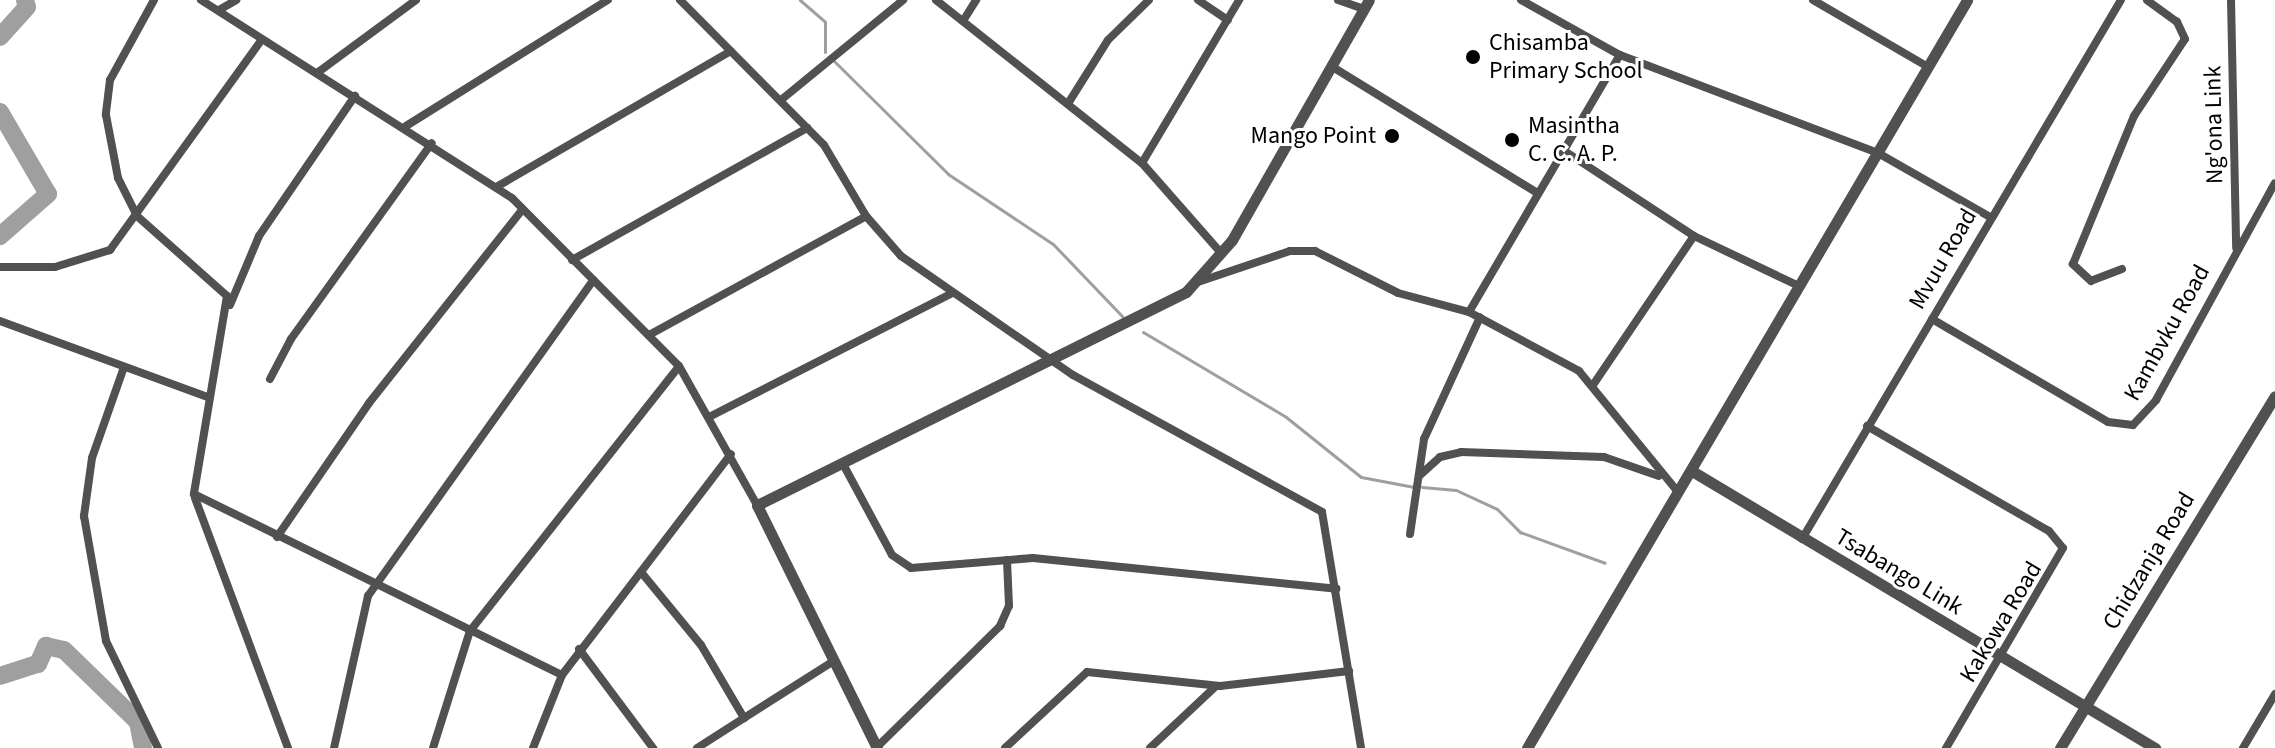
<!DOCTYPE html>
<html>
<head>
<meta charset="utf-8">
<style>
  body { margin:0 }
  #map { position:relative; width:2275px; height:748px; overflow:hidden; background:#fff; font-family:"Source Sans 3",sans-serif }
  div>[style] { position:absolute }
  [style*='--x'] { left:calc(var(--x)*1px); top:calc(var(--y)*1px); width:calc(var(--w)*1px); rotate:calc(var(--a)*1deg) }
  .stream>* { height:3px; margin:-1.5px; padding:0 1.5px; transform-origin:1.5px; border-radius:1.5px; background:#9f9f9f }
  .river>* { height:18px; margin:-9px; padding:0 9px; transform-origin:9px; border-radius:9px; background:#9f9f9f }
  .minor>* { height:8px; margin:-4px; padding:0 4px; transform-origin:4px; border-radius:4px; background:#515151 }
  .tertiary>* { height:11px; margin:-5.5px; padding:0 5.5px; transform-origin:5.5px; border-radius:5.5px; background:#515151 }
  .dots>* { width:22px; height:22px; translate:-50% -50%; box-sizing:border-box; border:4px solid #fff; border-radius:50% }
  span { translate:-50% -50%; white-space:nowrap; text-align:center; line-height:1.15; -webkit-text-stroke:6px #fff; paint-order:stroke }
  .poi-label { font-size:24px; color:#000 }
  .left { translate:0 -50%; text-align:left }
  .right { translate:-100% -50%; text-align:right }
  .street-label { font-size:24px; color:#000 }
</style>
</head>
<body>
<div id="map">
  <div class="stream">
    <i style="--x:800;--y:0;--w:33;--a:41"></i>
    <i style="--x:825;--y:22;--w:30;--a:90"></i>
    <i style="--x:834;--y:61;--w:161;--a:44.7"></i>
    <i style="--x:948;--y:174;--w:126;--a:33.7"></i>
    <i style="--x:1053;--y:244;--w:100;--a:46.2"></i>
    <i style="--x:1143;--y:332;--w:166;--a:30.7"></i>
    <i style="--x:1286;--y:417;--w:96;--a:38.7"></i>
    <i style="--x:1361;--y:477;--w:54;--a:10.7"></i>
    <i style="--x:1422;--y:487;--w:34;--a:5"></i>
    <i style="--x:1456;--y:490;--w:45;--a:24.9"></i>
    <i style="--x:1497;--y:509;--w:33;--a:45"></i>
    <i style="--x:1520;--y:532;--w:90;--a:20"></i>
  </div>
  <div class="river">
    <i style="--x:0;--y:37;--w:40;--a:-48"></i>
    <i style="--x:27;--y:7;--w:7;--a:-106"></i>
    <i style="--x:0;--y:112;--w:95;--a:59.7"></i>
    <i style="--x:48;--y:194;--w:64;--a:138.8"></i>
    <i style="--x:0;--y:676;--w:40;--a:-18"></i>
    <i style="--x:38;--y:664;--w:20;--a:-66"></i>
    <i style="--x:46;--y:646;--w:18;--a:13"></i>
    <i style="--x:64;--y:650;--w:103;--a:44.2"></i>
    <i style="--x:138;--y:722;--w:26;--a:79"></i>
  </div>
  <div class="minor">
    <i style="--x:154;--y:0;--w:91;--a:118.8"></i>
    <i style="--x:110;--y:80;--w:35;--a:97"></i>
    <i style="--x:106;--y:115;--w:64;--a:79.2"></i>
    <i style="--x:118;--y:178;--w:42;--a:63.4"></i>
    <i style="--x:137;--y:216;--w:120;--a:41.6"></i>
    <i style="--x:227;--y:296;--w:201;--a:99.5"></i>
    <i style="--x:194;--y:494;--w:410;--a:26.2"></i>
    <i style="--x:201;--y:0;--w:369;--a:32.5"></i>
    <i style="--x:512;--y:198;--w:237;--a:45.2"></i>
    <i style="--x:679;--y:366;--w:159;--a:60.7"></i>
    <i style="--x:680;--y:0;--w:204;--a:45.2"></i>
    <i style="--x:824;--y:145;--w:82;--a:59.4"></i>
    <i style="--x:866;--y:216;--w:53;--a:48.8"></i>
    <i style="--x:901;--y:256;--w:209;--a:34.7"></i>
    <i style="--x:1073;--y:375;--w:284;--a:28.8"></i>
    <i style="--x:1322;--y:512;--w:239;--a:80.6"></i>
    <i style="--x:936;--y:0;--w:263;--a:38.4"></i>
    <i style="--x:1142;--y:163;--w:121;--a:48.7"></i>
    <i style="--x:1198;--y:0;--w:36;--a:34"></i>
    <i style="--x:1338;--y:0;--w:28;--a:19"></i>
    <i style="--x:1521;--y:0;--w:113;--a:29.1"></i>
    <i style="--x:1620;--y:55;--w:276;--a:20.8"></i>
    <i style="--x:1878;--y:153;--w:129;--a:29.7"></i>
    <i style="--x:1813;--y:0;--w:133;--a:30.2"></i>
    <i style="--x:2231;--y:0;--w:248;--a:88.8"></i>
    <i style="--x:219;--y:10;--w:20;--a:-30"></i>
    <i style="--x:963;--y:21;--w:25;--a:-58"></i>
    <i style="--x:1331;--y:66;--w:241;--a:31.6"></i>
    <i style="--x:317;--y:73;--w:123;--a:-36.4"></i>
    <i style="--x:781;--y:100;--w:158;--a:-39.3"></i>
    <i style="--x:1069;--y:102;--w:73;--a:-57.8"></i>
    <i style="--x:1108;--y:40;--w:57;--a:-44.3"></i>
    <i style="--x:406;--y:126;--w:238;--a:-32"></i>
    <i style="--x:1563;--y:150;--w:157;--a:33.3"></i>
    <i style="--x:1694;--y:236;--w:116;--a:25.5"></i>
    <i style="--x:1142;--y:163;--w:190;--a:-59.2"></i>
    <i style="--x:498;--y:186;--w:269;--a:-30.1"></i>
    <i style="--x:572;--y:260;--w:270;--a:-29.3"></i>
    <i style="--x:0;--y:267;--w:55;--a:0"></i>
    <i style="--x:55;--y:267;--w:58;--a:-17.2"></i>
    <i style="--x:110;--y:250;--w:258;--a:-54.2"></i>
    <i style="--x:2122;--y:269;--w:33;--a:159"></i>
    <i style="--x:2091;--y:281;--w:25;--a:-137"></i>
    <i style="--x:2073;--y:264;--w:160;--a:-67.6"></i>
    <i style="--x:2134;--y:116;--w:92;--a:-56.5"></i>
    <i style="--x:2185;--y:39;--w:19;--a:-115"></i>
    <i style="--x:2177;--y:22;--w:37;--a:-144"></i>
    <i style="--x:1198;--y:282;--w:97;--a:-18.6"></i>
    <i style="--x:1290;--y:251;--w:25;--a:0"></i>
    <i style="--x:1315;--y:251;--w:93;--a:26.8"></i>
    <i style="--x:1398;--y:293;--w:73;--a:15"></i>
    <i style="--x:1469;--y:312;--w:125;--a:28.2"></i>
    <i style="--x:1579;--y:371;--w:156;--a:50.7"></i>
    <i style="--x:230;--y:305;--w:75;--a:-67.2"></i>
    <i style="--x:259;--y:236;--w:170;--a:-55.6"></i>
    <i style="--x:1469;--y:312;--w:298;--a:-59.6"></i>
    <i style="--x:1932;--y:319;--w:204;--a:30.3"></i>
    <i style="--x:2108;--y:422;--w:25;--a:7"></i>
    <i style="--x:2133;--y:425;--w:34;--a:-47"></i>
    <i style="--x:2156;--y:400;--w:247;--a:-61.3"></i>
    <i style="--x:0;--y:321;--w:221;--a:20.1"></i>
    <i style="--x:649;--y:335;--w:247;--a:-28.7"></i>
    <i style="--x:124;--y:367;--w:96;--a:109.4"></i>
    <i style="--x:92;--y:458;--w:59;--a:97.9"></i>
    <i style="--x:84;--y:516;--w:127;--a:80"></i>
    <i style="--x:106;--y:641;--w:119;--a:64.1"></i>
    <i style="--x:270;--y:379;--w:45;--a:-62.3"></i>
    <i style="--x:291;--y:339;--w:241;--a:-54.3"></i>
    <i style="--x:1593;--y:385;--w:180;--a:-55.9"></i>
    <i style="--x:711;--y:416;--w:271;--a:-27"></i>
    <i style="--x:1867;--y:426;--w:210;--a:30"></i>
    <i style="--x:2049;--y:531;--w:22;--a:51"></i>
    <i style="--x:2063;--y:548;--w:232;--a:120.3"></i>
    <i style="--x:843;--y:464;--w:103;--a:61.7"></i>
    <i style="--x:892;--y:555;--w:23;--a:34"></i>
    <i style="--x:911;--y:568;--w:122;--a:-4.7"></i>
    <i style="--x:1033;--y:558;--w:305;--a:5.8"></i>
    <i style="--x:1419;--y:476;--w:28;--a:-42"></i>
    <i style="--x:1440;--y:457;--w:22;--a:-13"></i>
    <i style="--x:1461;--y:452;--w:143;--a:2"></i>
    <i style="--x:1604;--y:457;--w:58;--a:19.1"></i>
    <i style="--x:195;--y:498;--w:267;--a:69.6"></i>
    <i style="--x:1410;--y:534;--w:96;--a:-81.6"></i>
    <i style="--x:1424;--y:439;--w:134;--a:-65.3"></i>
    <i style="--x:277;--y:537;--w:163;--a:-55.5"></i>
    <i style="--x:369;--y:403;--w:246;--a:-51.6"></i>
    <i style="--x:1802;--y:539;--w:626;--a:-59.38"></i>
    <i style="--x:641;--y:572;--w:94;--a:50.6"></i>
    <i style="--x:701;--y:645;--w:85;--a:59.5"></i>
    <i style="--x:579;--y:649;--w:124;--a:53.2"></i>
    <i style="--x:877;--y:747;--w:173;--a:-44.5"></i>
    <i style="--x:1000;--y:626;--w:22;--a:-66"></i>
    <i style="--x:1009;--y:606;--w:46;--a:-92.5"></i>
    <i style="--x:334;--y:748;--w:156;--a:-77.4"></i>
    <i style="--x:368;--y:596;--w:388;--a:-54.5"></i>
    <i style="--x:433;--y:748;--w:123;--a:-72.5"></i>
    <i style="--x:470;--y:631;--w:337;--a:-51.7"></i>
    <i style="--x:533;--y:748;--w:79;--a:-68.3"></i>
    <i style="--x:562;--y:675;--w:278;--a:-52.6"></i>
    <i style="--x:697;--y:748;--w:160;--a:-32.5"></i>
    <i style="--x:1005;--y:748;--w:112;--a:-42.8"></i>
    <i style="--x:1087;--y:672;--w:134;--a:6"></i>
    <i style="--x:1220;--y:686;--w:130;--a:-6.6"></i>
    <i style="--x:1150;--y:748;--w:89;--a:-43.2"></i>
    <i style="--x:2243;--y:748;--w:63;--a:-59.3"></i>
  </div>
  <div class="tertiary">
    <i style="--x:1692;--y:471;--w:540;--a:30.89"></i>
    <i style="--x:877;--y:748;--w:271;--a:-116.3"></i>
    <i style="--x:757;--y:505;--w:479;--a:-26.4"></i>
    <i style="--x:1186;--y:292;--w:69;--a:-48.5"></i>
    <i style="--x:1232;--y:240;--w:276;--a:-60.3"></i>
    <i style="--x:1527;--y:748;--w:868;--a:-59.53"></i>
    <i style="--x:2060;--y:748;--w:412;--a:-58.6"></i>
  </div>
  <div class="dots">
    <i style="left:1473px;top:57px;background:#000"></i>
    <i style="left:1392px;top:136px;background:#000"></i>
    <i style="left:1512px;top:140px;background:#000"></i>
  </div>
  <div class="poi-label">
    <span class="left" style="left:1489px;top:57px">Chisamba<br>Primary School</span>
    <span class="left" style="left:1528px;top:140px">Masintha<br>C. C. A. P.</span>
    <span class="right" style="left:1376px;top:136px">Mango Point</span>
  </div>
  <div class="street-label">
    <span style="left:2214px;top:125px;rotate:-91deg">Ng'ona Link</span>
    <span style="left:1943px;top:259px;rotate:-60deg">Mvuu Road</span>
    <span style="left:2167px;top:333px;rotate:-61deg">Kambvku Road</span>
    <span style="left:2149px;top:561px;rotate:-59deg">Chidzanja Road</span>
    <span style="left:1899px;top:572px;rotate:31deg">Tsabango Link</span>
    <span style="left:2001px;top:622px;rotate:-59deg">Kakowa Road</span>
  </div>
</div>
</body>
</html>
